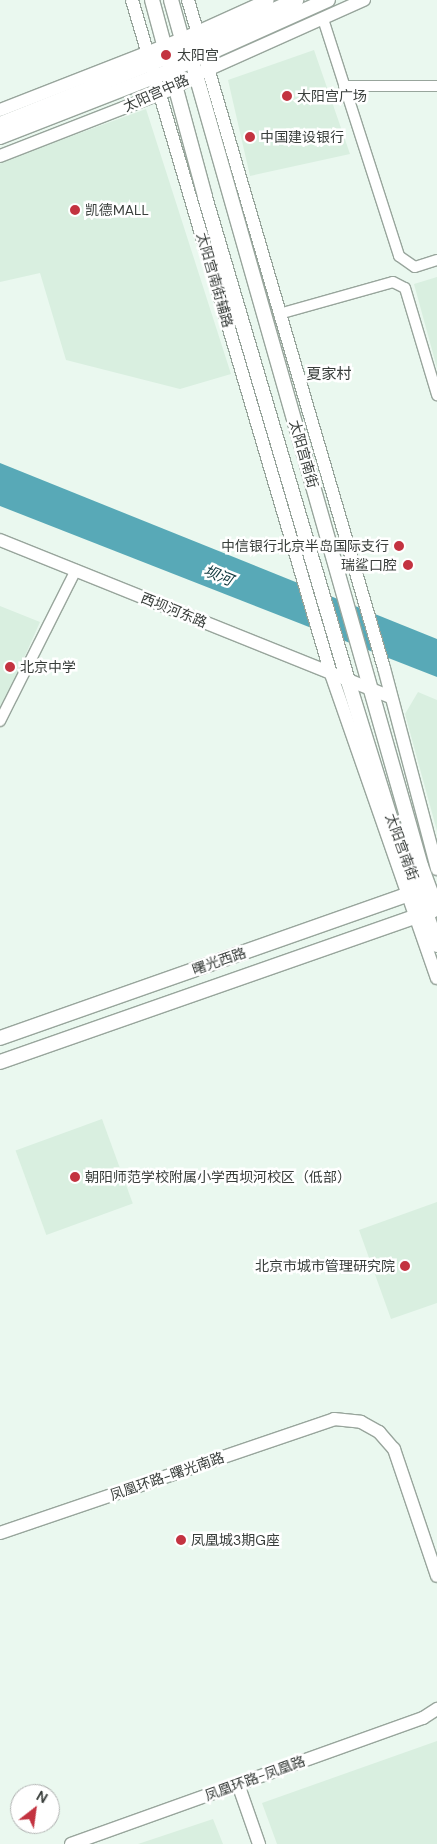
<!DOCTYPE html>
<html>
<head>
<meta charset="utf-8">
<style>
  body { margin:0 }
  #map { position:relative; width:437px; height:1844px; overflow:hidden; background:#eaf8ef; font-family:"DM Sans","Noto Sans SC",sans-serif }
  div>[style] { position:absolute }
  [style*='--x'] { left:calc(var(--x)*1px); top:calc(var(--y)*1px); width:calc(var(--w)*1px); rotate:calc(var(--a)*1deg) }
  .built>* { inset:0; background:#d9efe0; transform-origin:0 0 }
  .water>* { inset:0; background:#58a9b7 }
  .roads { filter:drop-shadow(1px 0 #98a59c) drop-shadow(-1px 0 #98a59c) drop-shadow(0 1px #98a59c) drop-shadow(0 -1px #98a59c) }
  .minor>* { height:10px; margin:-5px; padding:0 5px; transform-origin:5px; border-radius:5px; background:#fff }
  .tertiary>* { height:12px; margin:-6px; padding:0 6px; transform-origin:6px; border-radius:6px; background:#fff }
  .secondary>* { height:14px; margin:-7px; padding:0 7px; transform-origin:7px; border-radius:7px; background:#fff }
  .dots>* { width:14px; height:14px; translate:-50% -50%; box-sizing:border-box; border:2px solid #fff; border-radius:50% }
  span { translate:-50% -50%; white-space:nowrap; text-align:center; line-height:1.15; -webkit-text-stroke:5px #fff; paint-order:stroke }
  .poi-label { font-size:14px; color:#393e3b }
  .left { translate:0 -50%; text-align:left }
  .right { translate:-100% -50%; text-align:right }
  .street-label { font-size:14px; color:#393e3b }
  .neighbourhood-label { font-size:15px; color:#393e3b }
  .water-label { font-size:15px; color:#0a3339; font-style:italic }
  .north { position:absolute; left:10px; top:1784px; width:50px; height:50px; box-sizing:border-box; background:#fff; border:1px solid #b0b2b1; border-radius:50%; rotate:30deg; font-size:14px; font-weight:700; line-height:20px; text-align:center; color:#393e3b }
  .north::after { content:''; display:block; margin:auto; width:18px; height:22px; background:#c33340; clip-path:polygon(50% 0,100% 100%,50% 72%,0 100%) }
</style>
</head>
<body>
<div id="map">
  <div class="built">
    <i style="clip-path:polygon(314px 50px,350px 154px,250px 176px,228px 80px)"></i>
    <i style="clip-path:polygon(146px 109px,231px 374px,180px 389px,66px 360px,40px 273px,0 282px,0 162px)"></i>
    <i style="clip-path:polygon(437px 277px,437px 368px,414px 284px)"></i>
    <i style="clip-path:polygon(0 606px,40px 622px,0 712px)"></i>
    <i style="clip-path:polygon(418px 692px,437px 700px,437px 831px,405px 714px)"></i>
    <i style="left:102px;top:1119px;width:90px;height:92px;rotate:70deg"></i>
    <i style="clip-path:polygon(437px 1202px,437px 1303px,391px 1319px,359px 1230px)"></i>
    <i style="clip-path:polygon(437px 1741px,437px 1844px,277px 1844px,262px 1803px)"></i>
    <i style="clip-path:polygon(213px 1819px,223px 1844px,138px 1844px)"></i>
  </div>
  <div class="water">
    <i style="clip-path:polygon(0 463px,437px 639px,437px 677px,0 506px)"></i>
  </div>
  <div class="roads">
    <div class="minor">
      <i style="--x:323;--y:19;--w:249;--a:72.2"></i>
      <i style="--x:399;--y:256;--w:19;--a:35"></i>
      <i style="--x:415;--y:267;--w:23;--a:-18"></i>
      <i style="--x:344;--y:86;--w:93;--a:0"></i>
      <i style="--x:279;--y:314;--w:118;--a:-15.7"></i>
      <i style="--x:393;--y:282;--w:13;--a:27"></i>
      <i style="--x:405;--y:288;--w:112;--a:73.3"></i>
      <i style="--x:0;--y:721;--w:169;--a:-63.3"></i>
    </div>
    <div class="tertiary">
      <i style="--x:132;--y:0;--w:703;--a:73.55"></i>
      <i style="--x:331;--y:674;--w:322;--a:70.8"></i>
      <i style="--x:188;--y:0;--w:696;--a:73.65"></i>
      <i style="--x:384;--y:668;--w:208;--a:75.2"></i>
      <i style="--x:0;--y:110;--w:195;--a:-21.3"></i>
      <i style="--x:182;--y:39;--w:94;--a:-24.4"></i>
      <i style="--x:0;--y:156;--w:187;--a:-21.3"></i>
      <i style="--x:174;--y:88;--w:26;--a:-31"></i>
      <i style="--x:196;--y:75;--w:184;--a:-24.1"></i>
      <i style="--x:0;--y:540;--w:420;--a:21.9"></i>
      <i style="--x:0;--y:1533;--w:353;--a:-18.8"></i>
      <i style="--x:334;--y:1419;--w:27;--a:6"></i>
      <i style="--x:361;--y:1422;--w:21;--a:29"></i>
      <i style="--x:379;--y:1432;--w:23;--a:49"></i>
      <i style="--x:394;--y:1449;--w:134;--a:71.3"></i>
      <i style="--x:238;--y:1784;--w:64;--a:70.7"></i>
      <i style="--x:71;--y:1844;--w:374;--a:-19.7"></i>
      <i style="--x:423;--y:1718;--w:17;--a:-33"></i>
    </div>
    <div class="secondary">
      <i style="--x:152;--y:0;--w:204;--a:74.9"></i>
      <i style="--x:205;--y:197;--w:505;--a:73.54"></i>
      <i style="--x:348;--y:681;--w:193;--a:72.8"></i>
      <i style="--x:405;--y:865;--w:30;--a:63"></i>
      <i style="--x:419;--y:892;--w:56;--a:71.2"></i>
      <i style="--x:171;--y:0;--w:52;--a:74.4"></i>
      <i style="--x:185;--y:50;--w:13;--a:58"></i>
      <i style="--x:192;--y:61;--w:837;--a:74.12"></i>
      <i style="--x:421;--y:866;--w:46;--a:69.6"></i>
      <i style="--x:0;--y:124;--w:199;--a:-21.8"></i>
      <i style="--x:185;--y:50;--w:122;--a:-24.2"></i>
      <i style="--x:0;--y:137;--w:181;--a:-21.3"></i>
      <i style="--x:169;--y:71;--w:174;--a:-24.1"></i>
      <i style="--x:0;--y:1038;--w:453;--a:-19.4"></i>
      <i style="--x:0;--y:1062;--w:459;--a:-19.3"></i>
    </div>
  </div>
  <div class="dots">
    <i style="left:166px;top:55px;background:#c33340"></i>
    <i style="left:287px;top:96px;background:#c33340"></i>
    <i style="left:250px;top:137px;background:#c33340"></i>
    <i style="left:75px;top:210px;background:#c33340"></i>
    <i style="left:399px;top:546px;background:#c33340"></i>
    <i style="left:408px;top:565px;background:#c33340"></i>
    <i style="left:10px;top:667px;background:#c33340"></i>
    <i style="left:75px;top:1177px;background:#c33340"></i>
    <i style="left:405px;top:1266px;background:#c33340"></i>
    <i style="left:181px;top:1540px;background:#c33340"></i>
  </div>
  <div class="poi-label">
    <span class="left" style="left:177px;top:55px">太阳宫</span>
    <span class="left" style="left:297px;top:96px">太阳宫广场</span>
    <span class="left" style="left:260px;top:137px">中国建设银行</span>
    <span class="left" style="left:85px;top:210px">凯德MALL</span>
    <span class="right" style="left:389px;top:546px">中信银行北京半岛国际支行</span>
    <span class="right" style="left:397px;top:565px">瑞鲨口腔</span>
    <span class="left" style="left:20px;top:667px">北京中学</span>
    <span class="left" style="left:85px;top:1177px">朝阳师范学校附属小学西坝河校区（低部）</span>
    <span class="right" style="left:395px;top:1266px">北京市城市管理研究院</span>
    <span class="left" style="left:191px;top:1540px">凤凰城3期G座</span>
  </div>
  <div class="street-label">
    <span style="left:156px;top:93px;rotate:-24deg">太阳宫中路</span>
    <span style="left:215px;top:280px;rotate:74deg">太阳宫南街辅路</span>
    <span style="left:304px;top:454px;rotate:74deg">太阳宫南街</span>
    <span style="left:174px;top:610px;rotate:22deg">西坝河东路</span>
    <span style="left:402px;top:847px;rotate:70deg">太阳宫南街</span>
    <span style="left:219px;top:961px;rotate:-19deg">曙光西路</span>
    <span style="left:167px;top:1476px;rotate:-19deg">凤凰环路-曙光南路</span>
    <span style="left:255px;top:1778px;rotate:-20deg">凤凰环路-凤凰路</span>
  </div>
  <div class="neighbourhood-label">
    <span style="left:329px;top:375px">夏家村</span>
  </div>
  <div class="water-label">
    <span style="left:218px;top:576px;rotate:22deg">坝河</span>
  </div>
  <div class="north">N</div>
</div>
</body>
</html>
